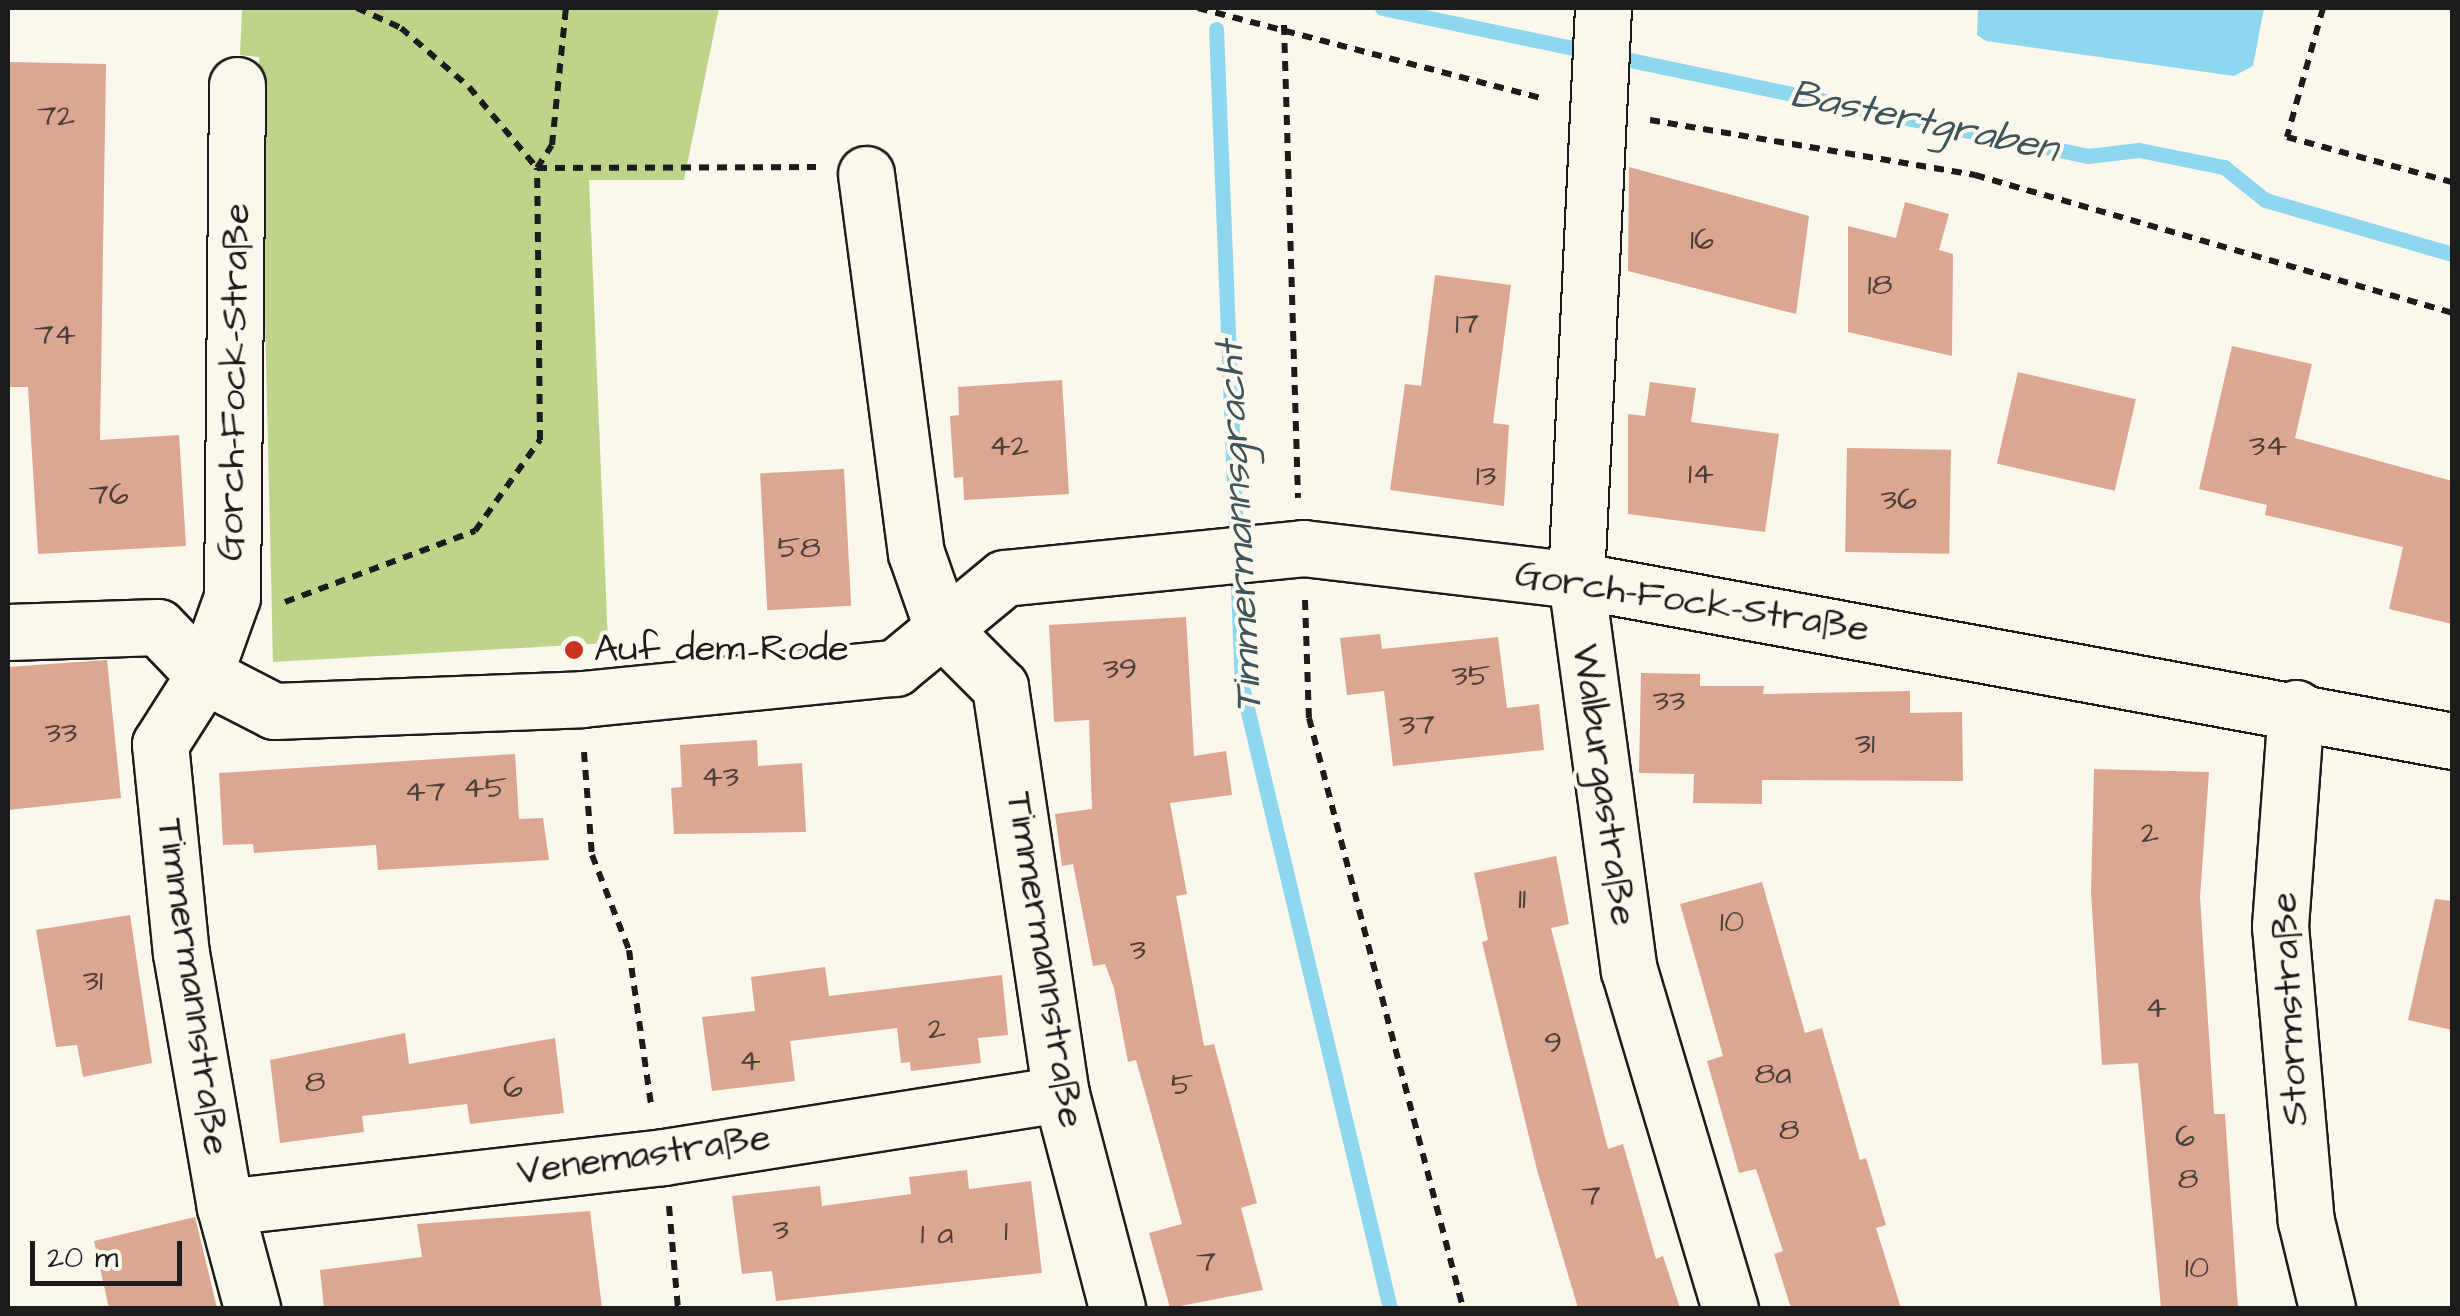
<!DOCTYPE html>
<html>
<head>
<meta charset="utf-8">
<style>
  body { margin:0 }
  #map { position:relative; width:2460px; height:1316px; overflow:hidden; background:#fbf7ec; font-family:"Architects Daughter",sans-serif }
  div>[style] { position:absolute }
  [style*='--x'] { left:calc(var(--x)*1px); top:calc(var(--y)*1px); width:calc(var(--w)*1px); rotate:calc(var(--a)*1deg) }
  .green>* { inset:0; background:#bed48a }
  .water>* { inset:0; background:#8ed8ef }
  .stream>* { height:15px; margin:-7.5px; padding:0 7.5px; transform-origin:7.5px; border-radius:7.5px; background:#8ed8ef }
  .building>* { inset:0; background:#dca791; transform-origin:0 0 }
  .path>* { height:6px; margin-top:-3px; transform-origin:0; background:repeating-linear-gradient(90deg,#1c1c1c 0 10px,transparent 0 18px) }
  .roads { filter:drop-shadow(2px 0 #1c1c1c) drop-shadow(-2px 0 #1c1c1c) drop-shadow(0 2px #1c1c1c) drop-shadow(0 -2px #1c1c1c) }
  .minor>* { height:55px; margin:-27.5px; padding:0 27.5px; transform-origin:27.5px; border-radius:27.5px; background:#fbf7ec }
  .dots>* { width:28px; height:28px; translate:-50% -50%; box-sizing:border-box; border:5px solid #fbf7ec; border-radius:50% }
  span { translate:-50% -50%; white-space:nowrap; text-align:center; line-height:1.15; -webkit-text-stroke:8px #fbf7ec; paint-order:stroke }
  .number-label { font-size:32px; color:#4c3f39 }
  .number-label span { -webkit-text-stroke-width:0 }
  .street-label { font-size:38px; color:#1c1c1c }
  .poi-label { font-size:38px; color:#1c1c1c }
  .left { translate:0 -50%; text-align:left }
  .water-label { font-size:40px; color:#3e545b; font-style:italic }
  .frame { position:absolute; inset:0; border:10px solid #1c1c1c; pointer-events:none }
  .scale { position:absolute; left:30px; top:1241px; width:152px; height:45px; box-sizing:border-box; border:5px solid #1c1c1c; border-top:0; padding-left:12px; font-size:30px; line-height:35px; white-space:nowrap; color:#1c1c1c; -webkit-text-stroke:8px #fbf7ec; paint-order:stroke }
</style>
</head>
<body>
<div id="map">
  <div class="green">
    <i style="clip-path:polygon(242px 8px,719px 8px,684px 180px,589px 180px,608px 643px,273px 662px,259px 57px,240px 55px)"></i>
  </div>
  <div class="water">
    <i style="clip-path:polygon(1978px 8px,2264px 8px,2253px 66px,2234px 76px,1986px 41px,1977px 35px)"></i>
  </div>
  <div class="stream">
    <i style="--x:1382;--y:8;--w:721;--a:11.84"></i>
    <i style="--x:2088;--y:156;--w:51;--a:-6.7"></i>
    <i style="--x:2139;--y:150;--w:87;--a:11.3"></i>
    <i style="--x:2224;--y:167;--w:53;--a:38.8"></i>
    <i style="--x:2265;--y:200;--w:195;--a:16.1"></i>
    <i style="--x:1216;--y:29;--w:659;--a:87.74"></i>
    <i style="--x:1242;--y:687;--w:638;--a:76.6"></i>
  </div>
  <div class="building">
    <i style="clip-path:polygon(8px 62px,106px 64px,100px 440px,179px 435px,186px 546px,38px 554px,28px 387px,8px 387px)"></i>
    <i style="clip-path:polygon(1629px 167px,1809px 216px,1796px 314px,1628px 271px)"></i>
    <i style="clip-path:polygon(1905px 202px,1949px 214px,1939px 250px,1953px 254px,1952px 356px,1848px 332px,1848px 226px,1896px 238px)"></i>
    <i style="clip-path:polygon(1435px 275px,1511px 285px,1493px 423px,1509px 425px,1504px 506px,1390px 490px,1405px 384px,1421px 386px)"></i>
    <i style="clip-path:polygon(2232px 346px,2312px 364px,2295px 438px,2452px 481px,2452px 624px,2389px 609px,2403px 547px,2265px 515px,2267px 505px,2199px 489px)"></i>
    <i style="left:2018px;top:372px;width:121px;height:94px;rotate:13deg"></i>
    <i style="clip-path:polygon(1062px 380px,1069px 494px,964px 500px,963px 477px,954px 478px,950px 416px,959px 415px,958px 387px)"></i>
    <i style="clip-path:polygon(1650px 382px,1696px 388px,1691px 422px,1779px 434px,1765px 532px,1628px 514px,1628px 414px,1645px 416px)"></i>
    <i style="left:1847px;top:448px;width:104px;height:104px;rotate:1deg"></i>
    <i style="left:844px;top:469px;width:137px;height:84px;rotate:87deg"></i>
    <i style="clip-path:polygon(1186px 617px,1194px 756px,1226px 751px,1232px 795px,1170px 803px,1187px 894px,1176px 896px,1204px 1046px,1214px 1044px,1257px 1203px,1241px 1208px,1263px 1290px,1170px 1308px,1149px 1233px,1182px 1224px,1136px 1060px,1128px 1062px,1114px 988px,1105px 964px,1093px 966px,1073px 864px,1062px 866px,1055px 814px,1092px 809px,1089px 720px,1054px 722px,1049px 625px)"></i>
    <i style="clip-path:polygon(1380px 634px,1382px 649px,1498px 637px,1507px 708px,1539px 704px,1544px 750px,1393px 766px,1384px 691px,1347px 695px,1340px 638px)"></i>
    <i style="clip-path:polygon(107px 660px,121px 798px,8px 810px,8px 667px)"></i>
    <i style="clip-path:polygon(1641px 673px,1700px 674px,1700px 686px,1764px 686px,1763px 694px,1910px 691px,1910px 713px,1962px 712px,1963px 781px,1762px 780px,1762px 804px,1693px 803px,1694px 774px,1639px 773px)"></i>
    <i style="clip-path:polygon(757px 740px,758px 766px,802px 763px,806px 832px,674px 834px,671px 788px,682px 787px,680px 745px)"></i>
    <i style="clip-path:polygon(515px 754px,519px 819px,543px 818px,549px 860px,378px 870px,376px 845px,254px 853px,253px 844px,223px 845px,219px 773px)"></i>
    <i style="clip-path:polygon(2094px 769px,2209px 772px,2200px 897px,2214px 1114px,2225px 1114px,2238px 1308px,2161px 1308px,2138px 1063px,2102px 1065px,2091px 893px)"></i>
    <i style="clip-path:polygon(1556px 856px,1569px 924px,1551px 928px,1608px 1149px,1623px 1144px,1656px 1259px,1663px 1256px,1680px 1308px,1578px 1308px,1537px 1170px,1482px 942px,1488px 940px,1474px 873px)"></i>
    <i style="clip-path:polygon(1762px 882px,1805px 1033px,1822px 1028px,1860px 1160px,1866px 1158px,1886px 1225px,1876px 1228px,1901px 1308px,1791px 1308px,1774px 1254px,1783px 1251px,1756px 1169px,1739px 1173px,1707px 1061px,1723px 1056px,1680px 904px)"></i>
    <i style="clip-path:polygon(2435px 899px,2452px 901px,2452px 1030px,2408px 1020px)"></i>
    <i style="clip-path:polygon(130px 915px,152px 1063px,83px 1077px,77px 1045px,56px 1047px,36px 930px)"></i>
    <i style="clip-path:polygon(825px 967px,829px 996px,1002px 975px,1008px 1035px,978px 1038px,981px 1063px,911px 1071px,910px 1062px,901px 1063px,897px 1028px,790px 1041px,795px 1081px,712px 1091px,702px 1017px,755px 1011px,751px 977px)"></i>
    <i style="clip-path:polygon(405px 1033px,409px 1064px,555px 1038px,564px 1113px,470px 1124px,467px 1104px,362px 1116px,364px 1132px,280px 1143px,270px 1060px)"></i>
    <i style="clip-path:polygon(967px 1170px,969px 1189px,1031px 1181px,1042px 1273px,776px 1301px,772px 1271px,742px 1274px,732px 1196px,820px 1186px,822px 1206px,911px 1194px,909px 1177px)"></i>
    <i style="clip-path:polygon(590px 1211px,602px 1308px,324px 1308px,320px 1270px,422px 1257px,417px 1224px)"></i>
    <i style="clip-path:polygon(195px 1217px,217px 1308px,109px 1308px,94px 1241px)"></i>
  </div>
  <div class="path">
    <i style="--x:357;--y:8;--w:48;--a:24.4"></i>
    <i style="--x:401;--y:28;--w:90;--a:40.9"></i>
    <i style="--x:469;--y:87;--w:106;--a:50"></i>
    <i style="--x:537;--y:168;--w:279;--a:-0.2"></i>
    <i style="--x:1198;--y:8;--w:359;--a:14.7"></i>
    <i style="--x:2323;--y:8;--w:134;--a:105.6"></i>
    <i style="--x:2287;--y:137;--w:171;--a:15.3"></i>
    <i style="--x:1284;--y:25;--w:473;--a:88.3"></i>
    <i style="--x:1650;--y:120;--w:330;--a:9.6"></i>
    <i style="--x:1975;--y:175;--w:497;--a:16.1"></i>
    <i style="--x:1305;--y:600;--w:118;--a:88.1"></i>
    <i style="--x:1309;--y:718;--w:610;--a:75.37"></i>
    <i style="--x:285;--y:602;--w:203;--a:-20.5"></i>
    <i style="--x:475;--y:531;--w:112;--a:-54.5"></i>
    <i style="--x:540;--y:440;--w:272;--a:-90.6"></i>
    <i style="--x:537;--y:168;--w:27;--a:-57"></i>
    <i style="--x:552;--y:145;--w:138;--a:-84.2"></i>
    <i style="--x:584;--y:752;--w:103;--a:85.6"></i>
    <i style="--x:592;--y:855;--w:102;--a:68.7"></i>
    <i style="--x:629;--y:950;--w:157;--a:81.9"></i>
    <i style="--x:669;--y:1206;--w:102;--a:85"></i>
  </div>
  <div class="roads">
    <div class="minor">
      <i style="--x:1603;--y:8;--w:573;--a:92.7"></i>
      <i style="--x:1576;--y:580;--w:394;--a:82.3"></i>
      <i style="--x:1629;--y:970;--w:353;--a:73.4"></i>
      <i style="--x:237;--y:85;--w:512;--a:90.56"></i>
      <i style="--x:232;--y:597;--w:83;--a:109.7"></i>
      <i style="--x:204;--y:675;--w:82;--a:122.5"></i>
      <i style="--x:160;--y:744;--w:210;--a:84.3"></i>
      <i style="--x:181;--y:953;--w:258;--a:80.2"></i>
      <i style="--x:225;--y:1207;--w:105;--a:75"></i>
      <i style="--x:866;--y:174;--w:382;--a:82.5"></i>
      <i style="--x:916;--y:553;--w:82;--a:70.7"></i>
      <i style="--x:943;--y:630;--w:81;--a:45"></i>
      <i style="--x:1000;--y:687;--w:412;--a:81.5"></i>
      <i style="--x:1061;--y:1094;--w:221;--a:75.3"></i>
      <i style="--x:8;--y:632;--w:150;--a:-1.9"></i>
      <i style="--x:158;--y:627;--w:66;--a:46.2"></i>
      <i style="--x:204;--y:675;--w:79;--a:27.2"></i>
      <i style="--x:274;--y:711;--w:308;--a:-2.2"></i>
      <i style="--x:582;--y:699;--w:315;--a:-5.7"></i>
      <i style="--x:895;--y:668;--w:141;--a:-39.5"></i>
      <i style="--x:1004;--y:578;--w:301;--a:-5.7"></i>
      <i style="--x:1303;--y:548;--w:275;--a:6.7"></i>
      <i style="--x:1576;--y:580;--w:891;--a:10.41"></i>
      <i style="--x:2296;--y:708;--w:219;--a:94.2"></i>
      <i style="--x:2280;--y:926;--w:296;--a:85"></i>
      <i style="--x:2306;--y:1221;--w:89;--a:76.4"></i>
      <i style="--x:225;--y:1207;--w:441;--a:-6.5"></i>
      <i style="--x:663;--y:1157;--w:403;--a:-9"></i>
    </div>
  </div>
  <div class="dots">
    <i style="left:574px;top:650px;background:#c8321e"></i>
  </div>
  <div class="number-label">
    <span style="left:56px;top:116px">72</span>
    <span style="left:1702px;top:240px">16</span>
    <span style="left:1880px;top:285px">18</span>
    <span style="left:1467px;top:324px">17</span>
    <span style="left:55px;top:335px">74</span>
    <span style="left:1009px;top:446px">42</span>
    <span style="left:2268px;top:446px">34</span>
    <span style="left:1701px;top:474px">14</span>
    <span style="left:1486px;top:476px">13</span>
    <span style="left:109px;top:495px">76</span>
    <span style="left:1899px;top:500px">36</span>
    <span style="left:799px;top:548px">58</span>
    <span style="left:1120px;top:669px">39</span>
    <span style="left:1471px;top:676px">35</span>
    <span style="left:1669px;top:701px">33</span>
    <span style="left:1417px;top:725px">37</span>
    <span style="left:61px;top:733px">33</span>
    <span style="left:1865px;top:744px">31</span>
    <span style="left:720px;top:777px">43</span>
    <span style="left:485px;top:788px">45</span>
    <span style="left:425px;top:792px">47</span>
    <span style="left:2150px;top:833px">2</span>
    <span style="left:1522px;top:899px">11</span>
    <span style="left:1732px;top:922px">10</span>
    <span style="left:1138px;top:950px">3</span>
    <span style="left:93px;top:981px">31</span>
    <span style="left:2156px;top:1008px">4</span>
    <span style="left:937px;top:1029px">2</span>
    <span style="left:1553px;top:1043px">9</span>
    <span style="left:750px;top:1061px">4</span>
    <span style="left:1773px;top:1074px">8a</span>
    <span style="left:315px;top:1082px">8</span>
    <span style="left:1182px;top:1085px">5</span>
    <span style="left:513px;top:1088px">6</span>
    <span style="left:1789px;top:1130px">8</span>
    <span style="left:2185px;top:1137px">6</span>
    <span style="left:2188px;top:1179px">8</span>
    <span style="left:1591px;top:1196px">7</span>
    <span style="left:781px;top:1230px">3</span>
    <span style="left:1006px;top:1231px">1</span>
    <span style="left:937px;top:1234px">1 a</span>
    <span style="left:1206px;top:1262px">7</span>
    <span style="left:2197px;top:1268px">10</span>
  </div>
  <div class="street-label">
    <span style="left:235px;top:382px;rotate:-89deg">Gorch-Fock-Straße</span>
    <span style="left:1692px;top:603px;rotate:9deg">Gorch-Fock-Straße</span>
    <span style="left:1603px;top:785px;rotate:82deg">Walburgastraße</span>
    <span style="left:1044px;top:960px;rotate:81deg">Timmermannstraße</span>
    <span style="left:192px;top:987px;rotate:82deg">Timmermannstraße</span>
    <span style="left:2291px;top:1009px;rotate:-93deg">Stormstraße</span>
    <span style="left:644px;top:1156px;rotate:-8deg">Venemastraße</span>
  </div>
  <div class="poi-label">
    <span class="left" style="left:594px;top:650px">Auf dem Rode</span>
  </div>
  <div class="water-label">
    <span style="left:1924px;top:122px;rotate:12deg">Bastertgraben</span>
    <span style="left:1240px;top:527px;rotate:-93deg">Timmermannsgracht</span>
  </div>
  <div class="frame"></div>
  <div class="scale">20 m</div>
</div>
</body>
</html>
